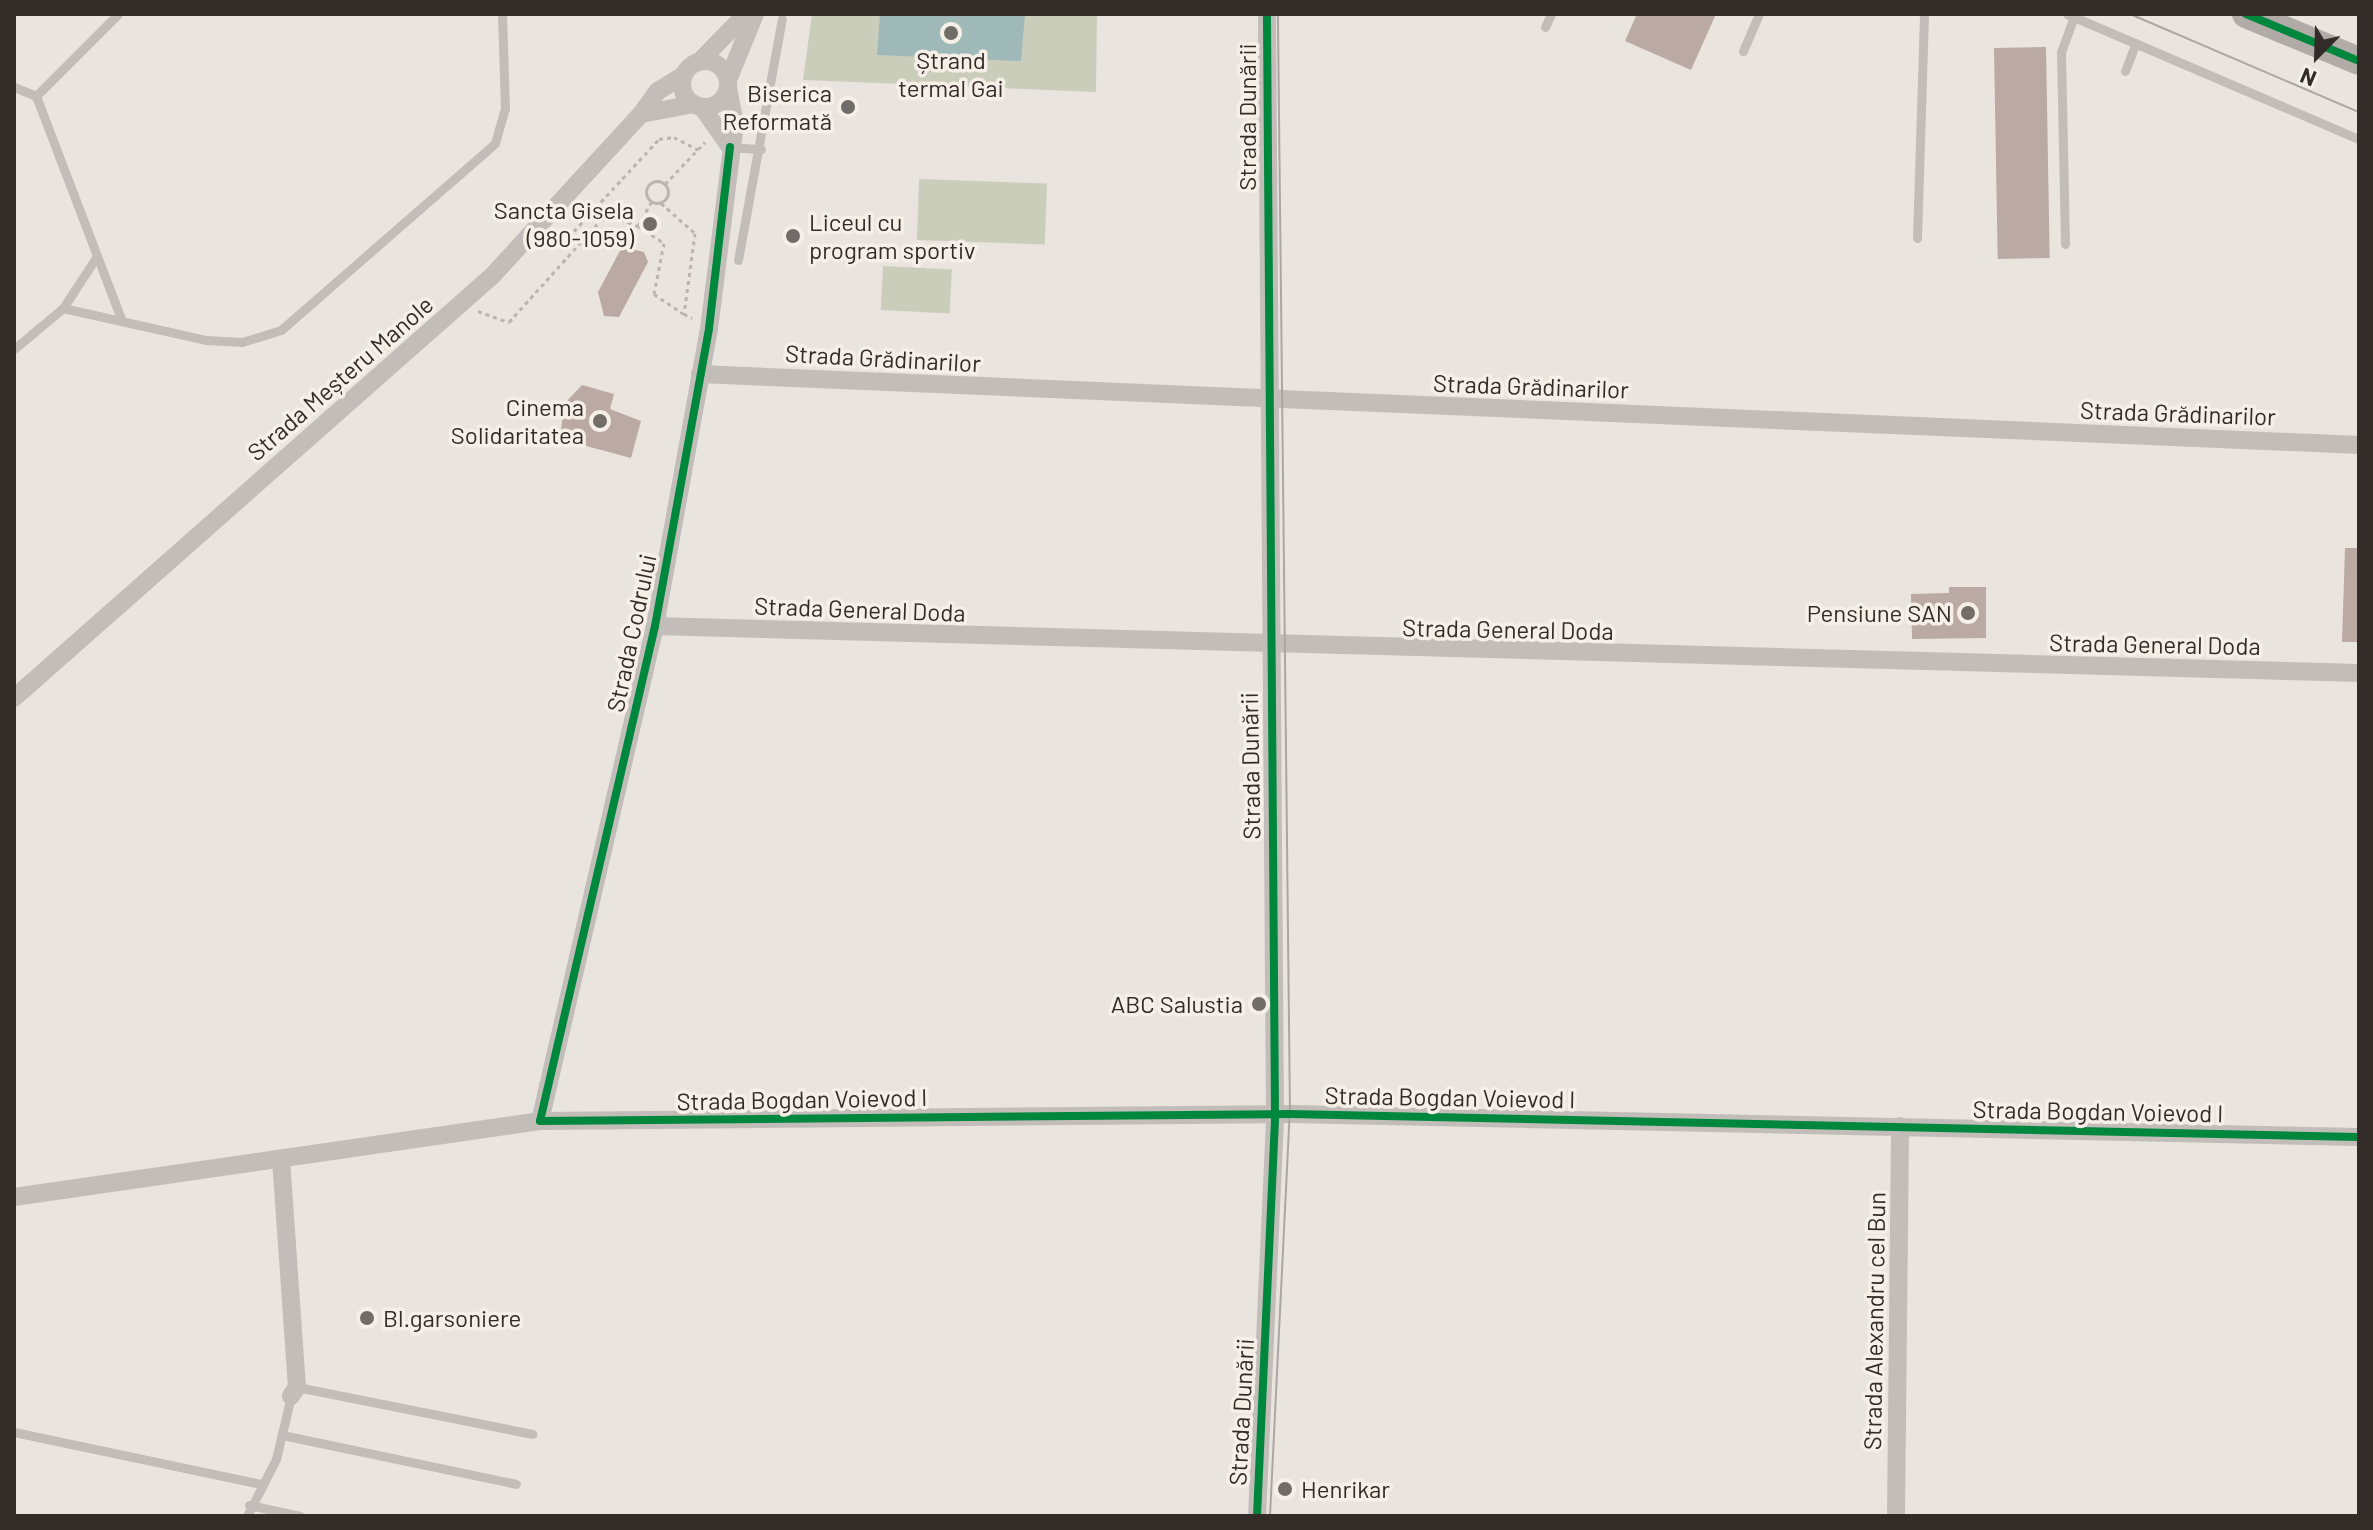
<!DOCTYPE html>
<html>
<head>
<meta charset="utf-8">
<style>
  body { margin:0 }
  #map { position:relative; width:2373px; height:1530px; overflow:hidden; background:#eae4df; font-family:Barlow,sans-serif }
  div>[style] { position:absolute }
  [style*='--x'] { left:calc(var(--x)*1px); top:calc(var(--y)*1px); width:calc(var(--w)*1px); rotate:calc(var(--a)*1deg) }
  .green>* { inset:0; background:#cbcdbb; transform-origin:0 0 }
  .water>* { inset:0; background:#9eb9b8 }
  .building>* { inset:0; background:#bba9a3; transform-origin:0 0 }
  .path>* { height:3px; margin-top:-1.5px; transform-origin:0; background:repeating-linear-gradient(90deg,#bbb5b1 0 4px,transparent 0 8px) }
  .path>.ring { margin:-1.5px; padding:0; box-sizing:content-box; background:none; border:3px solid #bbb5b1; border-radius:50% }
  .service>* { height:9px; margin:-4.5px; padding:0 4.5px; transform-origin:4.5px; border-radius:4.5px; background:#c2bdb9 }
  .minor>* { height:18px; margin:-9px; padding:0 9px; transform-origin:9px; border-radius:9px; background:#c2bdb9 }
  .minor>.ring { margin:-9px; padding:0; box-sizing:content-box; background:none; border:18px solid #c2bdb9; border-radius:50% }
  .primary>* { height:28px; margin:-14px; padding:0 14px; transform-origin:14px; border-radius:14px; background:#b1aba7 }
  .tram>* { height:2px; margin:-1px; padding:0 1px; transform-origin:1px; border-radius:1px; background:#aaa6a3 }
  .cycleway>* { height:8px; margin:-4px; padding:0 4px; transform-origin:4px; border-radius:4px; background:#00873e }
  .dots>* { width:22px; height:22px; translate:-50% -50%; box-sizing:border-box; border:4px solid #f6efe7; border-radius:50% }
  span { translate:-50% -50%; white-space:nowrap; text-align:center; line-height:1.15; -webkit-text-stroke:7px #f6efe7; paint-order:stroke }
  .poi-label { font-size:24px; color:#322b28 }
  .right { translate:-100% -50%; text-align:right }
  .left { translate:0 -50%; text-align:left }
  .street-label { font-size:24px; color:#322b28 }
  .frame { position:absolute; inset:0; border:16px solid #322b28; pointer-events:none }
  .north { position:absolute; left:2277px; top:16px; width:80px; height:80px; -webkit-text-stroke:6px #f6efe7; paint-order:stroke; rotate:203deg; font-size:22px; font-weight:700; line-height:32px; text-align:center; color:#322b28 }
  .north::after { content:''; display:block; margin:auto; width:28px; height:36px; background:#322b28; clip-path:polygon(50% 0,100% 100%,50% 72%,0 100%) }
</style>
</head>
<body>
<div id="map">
  <div class="green">
    <i style="clip-path:polygon(812px 14px,1097px 14px,1096px 92px,803px 80px)"></i>
    <i style="left:919px;top:179px;width:128px;height:61px;rotate:2deg"></i>
    <i style="left:883px;top:266px;width:69px;height:44px;rotate:3deg"></i>
  </div>
  <div class="water">
    <i style="clip-path:polygon(880px 14px,1025px 14px,1021px 61px,877px 55px)"></i>
  </div>
  <div class="building">
    <i style="clip-path:polygon(1637px 14px,1716px 14px,1691px 70px,1625px 41px)"></i>
    <i style="left:2046px;top:47px;width:211px;height:52px;rotate:89deg"></i>
    <i style="clip-path:polygon(622px 247px,644px 252px,648px 262px,619px 317px,604px 316px,598px 292px)"></i>
    <i style="clip-path:polygon(582px 385px,614px 394px,610px 409px,641px 421px,631px 458px,560px 439px,564px 404px)"></i>
    <i style="clip-path:polygon(2345px 548px,2359px 548px,2359px 642px,2342px 642px)"></i>
    <i style="clip-path:polygon(1949px 587px,1986px 587px,1986px 638px,1912px 639px,1911px 594px,1949px 593px)"></i>
  </div>
  <div class="path">
    <i class="ring" style="left:646px;top:181px;width:19px;height:19px"></i>
    <i style="--x:665;--y:184;--w:58;--a:-46.4"></i>
    <i style="--x:661;--y:203;--w:45;--a:41.4"></i>
    <i style="--x:695;--y:233;--w:82;--a:97.7"></i>
    <i style="--x:684;--y:314;--w:9;--a:27"></i>
    <i style="--x:638;--y:226;--w:31;--a:33"></i>
    <i style="--x:664;--y:243;--w:52;--a:101.1"></i>
    <i style="--x:654;--y:294;--w:36;--a:34"></i>
    <i style="--x:554;--y:234;--w:13;--a:45"></i>
    <i style="--x:563;--y:243;--w:142;--a:-47.3"></i>
    <i style="--x:659;--y:139;--w:15;--a:-8"></i>
    <i style="--x:674;--y:137;--w:27;--a:28"></i>
    <i style="--x:478;--y:311;--w:33;--a:20"></i>
    <i style="--x:509;--y:322;--w:137;--a:-48"></i>
    <i style="--x:601;--y:220;--w:13;--a:-18"></i>
    <i style="--x:613;--y:216;--w:27;--a:22"></i>
    <i style="--x:638;--y:226;--w:29;--a:-61"></i>
  </div>
  <div class="service">
    <i style="--x:2067;--y:14;--w:318;--a:23.2"></i>
    <i style="--x:1545;--y:27;--w:14;--a:-65"></i>
    <i style="--x:1743;--y:51;--w:40;--a:-66.6"></i>
    <i style="--x:2125;--y:71;--w:30;--a:-69"></i>
    <i style="--x:14;--y:87;--w:24;--a:22"></i>
    <i style="--x:36;--y:96;--w:239;--a:69.1"></i>
    <i style="--x:36;--y:96;--w:116;--a:-45"></i>
    <i style="--x:730;--y:147;--w:31;--a:4"></i>
    <i style="--x:1917;--y:238;--w:224;--a:-88.2"></i>
    <i style="--x:2065;--y:244;--w:192;--a:-91.2"></i>
    <i style="--x:2061;--y:52;--w:37;--a:-70"></i>
    <i style="--x:738;--y:260;--w:245;--a:-79.7"></i>
    <i style="--x:63;--y:308;--w:62;--a:-56.8"></i>
    <i style="--x:14;--y:349;--w:64;--a:-39.9"></i>
    <i style="--x:63;--y:308;--w:147;--a:12.6"></i>
    <i style="--x:206;--y:340;--w:36;--a:3"></i>
    <i style="--x:242;--y:342;--w:41;--a:-17.1"></i>
    <i style="--x:281;--y:330;--w:284;--a:-41.1"></i>
    <i style="--x:495;--y:143;--w:35;--a:-74"></i>
    <i style="--x:505;--y:109;--w:95;--a:-91.8"></i>
    <i style="--x:297;--y:1387;--w:240;--a:11.3"></i>
    <i style="--x:14;--y:1432;--w:252;--a:11.9"></i>
    <i style="--x:282;--y:1435;--w:239;--a:11.8"></i>
    <i style="--x:249;--y:1505;--w:52;--a:12.2"></i>
    <i style="--x:247;--y:1516;--w:64;--a:-63"></i>
    <i style="--x:276;--y:1459;--w:65;--a:-76.6"></i>
  </div>
  <div class="minor">
    <i class="ring" style="left:682px;top:61px;width:28px;height:28px"></i>
    <i style="--x:699;--y:62;--w:67;--a:-45.6"></i>
    <i style="--x:728;--y:80;--w:71;--a:-67.8"></i>
    <i style="--x:702;--y:107;--w:49;--a:55"></i>
    <i style="--x:641;--y:114;--w:29;--a:-54"></i>
    <i style="--x:658;--y:91;--w:31;--a:-32"></i>
    <i style="--x:700;--y:374;--w:1661;--a:2.45"></i>
    <i style="--x:655;--y:626;--w:1705;--a:1.58"></i>
    <i style="--x:14;--y:698;--w:638;--a:-41.44"></i>
    <i style="--x:492;--y:276;--w:220;--a:-47.4"></i>
    <i style="--x:641;--y:114;--w:54;--a:-10.7"></i>
    <i style="--x:540;--y:1121;--w:508;--a:-76.92"></i>
    <i style="--x:655;--y:626;--w:302;--a:-79.7"></i>
    <i style="--x:709;--y:329;--w:207;--a:-82.8"></i>
    <i style="--x:735;--y:124;--w:36;--a:-101"></i>
    <i style="--x:281;--y:1159;--w:229;--a:86"></i>
    <i style="--x:297;--y:1387;--w:11;--a:124"></i>
    <i style="--x:14;--y:1197;--w:531;--a:-8.22"></i>
    <i style="--x:540;--y:1121;--w:750;--a:-0.53"></i>
    <i style="--x:1290;--y:1114;--w:1069;--a:1.23"></i>
    <i style="--x:1257;--y:1516;--w:402;--a:-87.4"></i>
    <i style="--x:1275;--y:1114;--w:1100;--a:-90.42"></i>
    <i style="--x:1896;--y:1516;--w:390;--a:-89.4"></i>
  </div>
  <div class="primary">
    <i style="--x:2246;--y:14;--w:122;--a:22.6"></i>
  </div>
  <div class="tram">
    <i style="--x:2130;--y:14;--w:249;--a:23.2"></i>
    <i style="--x:1270;--y:1516;--w:402;--a:-87.2"></i>
    <i style="--x:1290;--y:1114;--w:1100;--a:-90.63"></i>
  </div>
  <div class="cycleway">
    <i style="--x:2246;--y:14;--w:122;--a:22.6"></i>
    <i style="--x:730;--y:147;--w:183;--a:96.6"></i>
    <i style="--x:709;--y:329;--w:302;--a:100.3"></i>
    <i style="--x:655;--y:626;--w:508;--a:103.08"></i>
    <i style="--x:540;--y:1121;--w:750;--a:-0.53"></i>
    <i style="--x:1290;--y:1114;--w:1069;--a:1.23"></i>
    <i style="--x:1257;--y:1516;--w:402;--a:-87.4"></i>
    <i style="--x:1275;--y:1114;--w:1100;--a:-90.42"></i>
  </div>
  <div class="dots">
    <i style="left:951px;top:33px;background:#726c68"></i>
    <i style="left:848px;top:107px;background:#726c68"></i>
    <i style="left:650px;top:224px;background:#726c68"></i>
    <i style="left:793px;top:236px;background:#726c68"></i>
    <i style="left:600px;top:421px;background:#726c68"></i>
    <i style="left:1968px;top:613px;background:#726c68"></i>
    <i style="left:1259px;top:1004px;background:#726c68"></i>
    <i style="left:367px;top:1318px;background:#726c68"></i>
    <i style="left:1285px;top:1489px;background:#726c68"></i>
  </div>
  <div class="poi-label">
    <span style="left:951px;top:74px">Ștrand<br>termal Gai</span>
    <span class="right" style="left:832px;top:107px">Biserica<br>Reformată</span>
    <span class="right" style="left:634px;top:224px">Sancta Gisela<br>(980-1059)</span>
    <span class="left" style="left:809px;top:236px">Liceul cu<br>program sportiv</span>
    <span class="right" style="left:584px;top:421px">Cinema<br>Solidaritatea</span>
    <span class="right" style="left:1952px;top:613px">Pensiune SAN</span>
    <span class="right" style="left:1243px;top:1004px">ABC Salustia</span>
    <span class="left" style="left:383px;top:1318px">Bl.garsoniere</span>
    <span class="left" style="left:1301px;top:1489px">Henrikar</span>
  </div>
  <div class="street-label">
    <span style="left:1247px;top:117px;rotate:-90deg">Strada Dunării</span>
    <span style="left:883px;top:358px;rotate:3deg">Strada Grădinarilor</span>
    <span style="left:340px;top:378px;rotate:-41deg">Strada Meșteru Manole</span>
    <span style="left:1531px;top:386px;rotate:2deg">Strada Grădinarilor</span>
    <span style="left:2178px;top:413px;rotate:2deg">Strada Grădinarilor</span>
    <span style="left:860px;top:609px;rotate:2deg">Strada General Doda</span>
    <span style="left:1508px;top:629px;rotate:1deg">Strada General Doda</span>
    <span style="left:631px;top:633px;rotate:-78deg">Strada Codrului</span>
    <span style="left:2155px;top:644px;rotate:1deg">Strada General Doda</span>
    <span style="left:1250px;top:766px;rotate:-91deg">Strada Dunării</span>
    <span style="left:1450px;top:1097px;rotate:1deg">Strada Bogdan Voievod I</span>
    <span style="left:802px;top:1099px;rotate:-1deg">Strada Bogdan Voievod I</span>
    <span style="left:2098px;top:1111px;rotate:1deg">Strada Bogdan Voievod I</span>
    <span style="left:1874px;top:1321px;rotate:-89deg">Strada Alexandru cel Bun</span>
    <span style="left:1241px;top:1412px;rotate:-87deg">Strada Dunării</span>
  </div>
  <div class="frame"></div>
  <div class="north">N</div>
</div>
</body>
</html>
